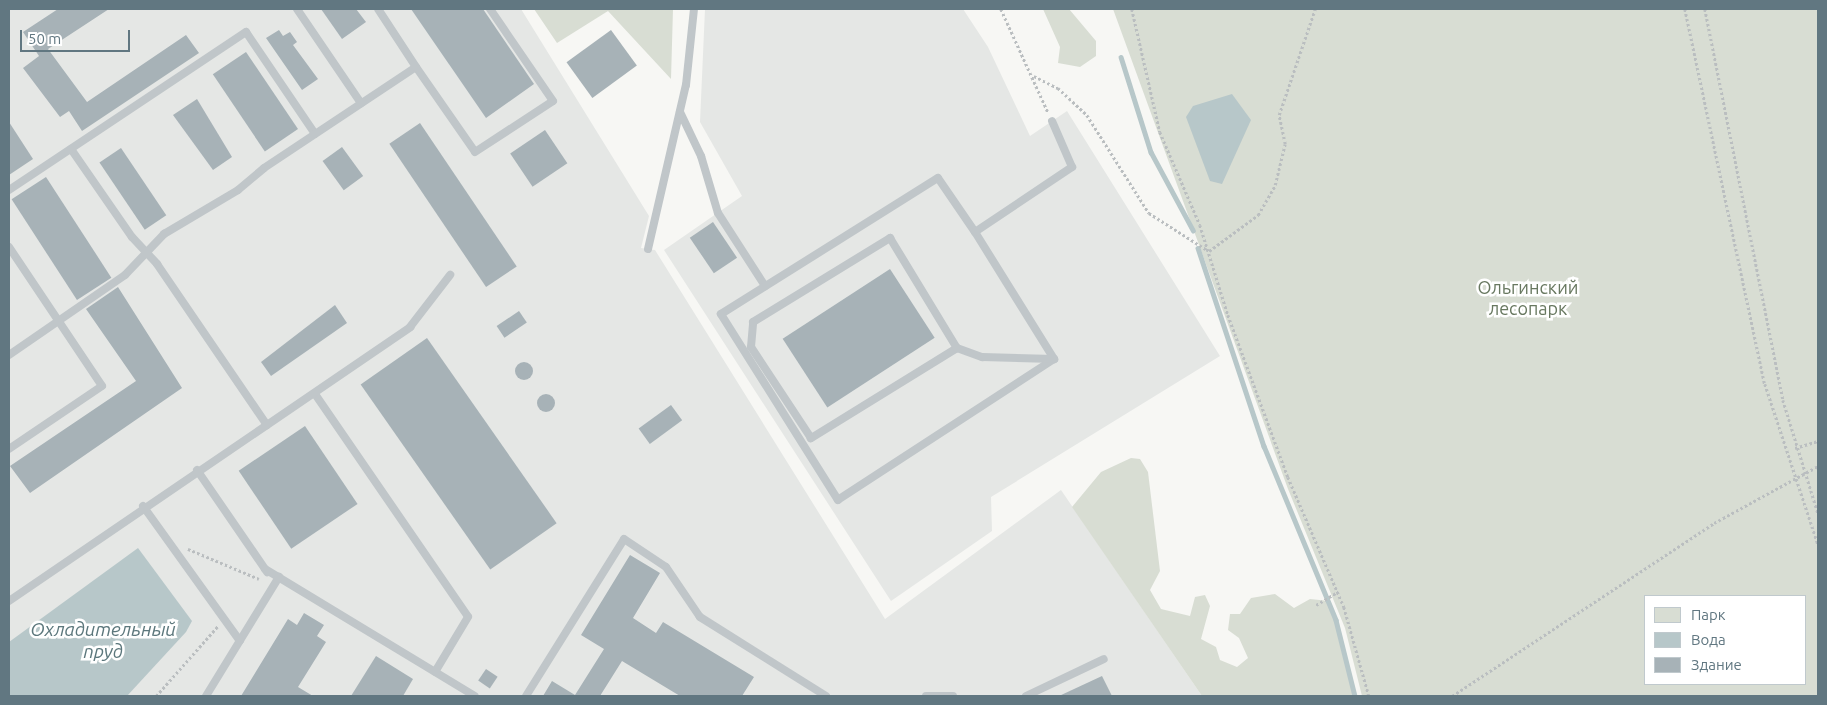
<!DOCTYPE html>
<html>
<head>
<meta charset="utf-8">
<style>
  body { margin:0 }
  #map { position:relative; width:1827px; height:705px; overflow:hidden; background:#f7f7f4; font-family:Ubuntu,sans-serif }
  div>[style] { position:absolute }
  [style*='--x'] { left:calc(var(--x)*1px); top:calc(var(--y)*1px); width:calc(var(--w)*1px); rotate:calc(var(--a)*1deg) }
  .built>* { inset:0; background:#e5e7e5 }
  .green>* { inset:0; background:#d8ddd3 }
  .water>* { inset:0; background:#b7c7c9 }
  .stream>* { height:4.5px; margin:-2.25px; padding:0 2.25px; transform-origin:2.25px; border-radius:2.25px; background:#b7c7c9 }
  .building>* { inset:0; background:#a7b2b7; transform-origin:0 0 }
  .round { border-radius:50% }
  .path>* { height:2.5px; margin-top:-1.25px; transform-origin:0; background:repeating-linear-gradient(90deg,#babec0 0 2.5px,transparent 0 5px) }
  .service>* { height:8px; margin:-4px; padding:0 4px; transform-origin:4px; border-radius:4px; background:#c0c6c9 }
  span { translate:-50% -50%; white-space:nowrap; text-align:center; line-height:1.15; -webkit-text-stroke:5px #fff; paint-order:stroke }
  .park-label { font-size:18px; color:#687860 }
  .water-label { font-size:19px; color:#5c777c; font-style:italic }
  .frame { position:absolute; inset:0; border:10px solid #617781; pointer-events:none }
  .legend { position:absolute; left:1644px; top:595px; width:162px; height:90px; box-sizing:border-box; background:#fff; border:1px solid #c0c9cd; margin:0; padding:6px 9px; list-style:none; font-size:15px; color:#617781 }
  .legend li { display:flex; align-items:center; gap:10px; height:25px }
  .legend b { width:25px; border:1px solid #c0c9cd }
  .scale { position:absolute; left:20px; top:30px; width:110px; height:22px; box-sizing:border-box; border:2px solid #617781; border-top:0; padding-left:6px; font-size:15px; line-height:18px; white-space:nowrap; color:#617781; -webkit-text-stroke:4px #fff; paint-order:stroke }
</style>
</head>
<body>
<div id="map">
  <div class="built">
    <i style="clip-path:polygon(9px 9px,521px 9px,649px 216px,641px 248px,655px 250px,885px 619px,1061px 490px,1202px 696px,9px 696px)"></i>
    <i style="clip-path:polygon(705px 9px,963px 9px,988px 47px,1030px 136px,1067px 111px,1220px 356px,991px 497px,992px 531px,891px 601px,664px 250px,742px 196px,700px 122px)"></i>
  </div>
  <div class="green">
    <i style="clip-path:polygon(534px 9px,673px 9px,671px 79px,608px 11px,557px 43px)"></i>
    <i style="clip-path:polygon(1043px 9px,1069px 9px,1096px 41px,1096px 56px,1080px 67px,1058px 63px,1060px 47px)"></i>
    <i style="clip-path:polygon(evenodd,1113px 9px,1818px 9px,1818px 696px,1362px 696px,1345px 628px,1288px 489px,1113px 9px,1646px 596px,1806px 596px,1806px 684px,1646px 684px,1646px 596px)"></i>
    <i style="clip-path:polygon(1131px 458px,1140px 459px,1148px 472px,1160px 571px,1150px 590px,1161px 609px,1190px 616px,1195px 597px,1205px 595px,1210px 606px,1201px 639px,1216px 647px,1220px 660px,1237px 667px,1248px 658px,1239px 638px,1228px 630px,1230px 614px,1240px 614px,1251px 598px,1275px 594px,1294px 608px,1310px 599px,1329px 601px,1355px 696px,1202px 696px,1072px 507px,1101px 472px)"></i>
  </div>
  <div class="water">
    <i style="clip-path:polygon(1232px 94px,1251px 120px,1222px 184px,1210px 181px,1186px 117px,1193px 106px)"></i>
    <i style="clip-path:polygon(138px 548px,192px 621px,186px 632px,127px 696px,9px 696px,9px 642px)"></i>
  </div>
  <div class="stream">
    <i style="--x:1121;--y:57;--w:100;--a:72.5"></i>
    <i style="--x:1151;--y:152;--w:89;--a:61.7"></i>
    <i style="--x:1198;--y:248;--w:209;--a:71.6"></i>
    <i style="--x:1264;--y:446;--w:188;--a:67.5"></i>
    <i style="--x:1336;--y:620;--w:78;--a:76"></i>
  </div>
  <div class="building">
    <i style="clip-path:polygon(58px 9px,109px 9px,48px 49px,87px 102px,186px 35px,199px 53px,82px 131px,69px 111px,60px 117px,23px 68px,39px 56px,23px 32px)"></i>
    <i style="clip-path:polygon(321px 9px,356px 9px,366px 22px,342px 39px)"></i>
    <i style="clip-path:polygon(411px 9px,483px 9px,534px 84px,486px 118px)"></i>
    <i style="clip-path:polygon(279px 30px,283px 36px,290px 32px,297px 42px,293px 45px,318px 79px,302px 90px,266px 38px)"></i>
    <i style="left:611px;top:30px;width:44px;height:55px;rotate:54deg"></i>
    <i style="left:246px;top:52px;width:93px;height:40px;rotate:56deg"></i>
    <i style="clip-path:polygon(197px 99px,232px 157px,213px 170px,173px 115px)"></i>
    <i style="clip-path:polygon(9px 122px,33px 159px,9px 175px)"></i>
    <i style="left:420px;top:123px;width:173px;height:37px;rotate:56deg"></i>
    <i style="left:545px;top:130px;width:40px;height:42px;rotate:56deg"></i>
    <i style="left:342px;top:147px;width:36px;height:24px;rotate:54deg"></i>
    <i style="left:121px;top:148px;width:81px;height:26px;rotate:56deg"></i>
    <i style="left:46px;top:177px;width:120px;height:41px;rotate:57deg"></i>
    <i style="left:713px;top:222px;width:43px;height:28px;rotate:56deg"></i>
    <i style="left:890px;top:269px;width:82px;height:128px;rotate:57deg"></i>
    <i style="clip-path:polygon(118px 287px,182px 388px,30px 493px,10px 466px,136px 381px,86px 309px)"></i>
    <i style="clip-path:polygon(335px 305px,347px 323px,271px 376px,261px 362px)"></i>
    <i style="left:519px;top:311px;width:14px;height:27px;rotate:56deg"></i>
    <i style="left:427px;top:338px;width:226px;height:81px;rotate:55deg"></i>
    <i class="round" style="left:515px;top:362px;width:18px;height:18px"></i>
    <i class="round" style="left:537px;top:394px;width:18px;height:18px"></i>
    <i style="left:671px;top:405px;width:19px;height:40px;rotate:54deg"></i>
    <i style="left:305px;top:426px;width:94px;height:80px;rotate:56deg"></i>
    <i style="clip-path:polygon(630px 555px,660px 573px,633px 618px,656px 633px,663px 622px,754px 677px,742px 696px,680px 696px,622px 661px,600px 696px,543px 696px,552px 681px,575px 695px,604px 649px,581px 635px)"></i>
    <i style="clip-path:polygon(304px 613px,324px 625px,317px 636px,326px 642px,298px 687px,313px 696px,241px 696px,288px 619px,297px 625px)"></i>
    <i style="clip-path:polygon(376px 656px,413px 679px,403px 696px,351px 696px)"></i>
    <i style="left:486px;top:669px;width:14px;height:14px;rotate:34deg"></i>
    <i style="clip-path:polygon(1102px 676px,1112px 696px,1059px 696px)"></i>
  </div>
  <div class="path">
    <i style="--x:1001;--y:9;--w:113;--a:65.5"></i>
    <i style="--x:1132;--y:9;--w:126;--a:77.2"></i>
    <i style="--x:1160;--y:132;--w:101;--a:66.7"></i>
    <i style="--x:1200;--y:225;--w:94;--a:72.7"></i>
    <i style="--x:1228;--y:315;--w:173;--a:69.7"></i>
    <i style="--x:1288;--y:477;--w:142;--a:66.7"></i>
    <i style="--x:1344;--y:607;--w:92;--a:74.3"></i>
    <i style="--x:1685;--y:9;--w:383;--a:78"></i>
    <i style="--x:1765;--y:384;--w:169;--a:71.7"></i>
    <i style="--x:1705;--y:9;--w:399;--a:78.7"></i>
    <i style="--x:1783;--y:400;--w:118;--a:72.8"></i>
    <i style="--x:1034;--y:76;--w:27;--a:27"></i>
    <i style="--x:1058;--y:88;--w:40;--a:43"></i>
    <i style="--x:1087;--y:115;--w:116;--a:57.7"></i>
    <i style="--x:1149;--y:213;--w:69;--a:32.5"></i>
    <i style="--x:1209;--y:251;--w:61;--a:-36.3"></i>
    <i style="--x:1258;--y:215;--w:34;--a:-60"></i>
    <i style="--x:1275;--y:185;--w:42;--a:-76.3"></i>
    <i style="--x:1285;--y:144;--w:30;--a:-102"></i>
    <i style="--x:1279;--y:115;--w:112;--a:-71.2"></i>
    <i style="--x:1795;--y:448;--w:24;--a:-17"></i>
    <i style="--x:188;--y:549;--w:77;--a:22.9"></i>
    <i style="--x:1316;--y:605;--w:26;--a:-31"></i>
    <i style="--x:156;--y:696;--w:94;--a:-48.5"></i>
    <i style="--x:1452;--y:696;--w:314;--a:-33.4"></i>
    <i style="--x:1714;--y:523;--w:119;--a:-28.7"></i>
  </div>
  <div class="service">
    <i style="--x:297;--y:9;--w:114;--a:55.8"></i>
    <i style="--x:416;--y:67;--w:103;--a:55.2"></i>
    <i style="--x:475;--y:152;--w:93;--a:-33.2"></i>
    <i style="--x:553;--y:101;--w:112;--a:-124.4"></i>
    <i style="--x:680;--y:112;--w:49;--a:64.5"></i>
    <i style="--x:701;--y:156;--w:59;--a:73.4"></i>
    <i style="--x:718;--y:213;--w:87;--a:57.2"></i>
    <i style="--x:71;--y:149;--w:107;--a:55.3"></i>
    <i style="--x:132;--y:237;--w:37;--a:47"></i>
    <i style="--x:157;--y:264;--w:195;--a:55.7"></i>
    <i style="--x:9;--y:190;--w:285;--a:-33.7"></i>
    <i style="--x:246;--y:32;--w:123;--a:55.9"></i>
    <i style="--x:975;--y:232;--w:150;--a:58.1"></i>
    <i style="--x:1054;--y:359;--w:258;--a:146.9"></i>
    <i style="--x:838;--y:500;--w:220;--a:-122.2"></i>
    <i style="--x:721;--y:314;--w:256;--a:-32.1"></i>
    <i style="--x:938;--y:178;--w:65;--a:55.6"></i>
    <i style="--x:975;--y:232;--w:117;--a:-33.8"></i>
    <i style="--x:1072;--y:167;--w:50;--a:-113.5"></i>
    <i style="--x:9;--y:247;--w:167;--a:56.2"></i>
    <i style="--x:102;--y:386;--w:112;--a:145.9"></i>
    <i style="--x:648;--y:249;--w:168;--a:-77"></i>
    <i style="--x:686;--y:85;--w:76;--a:-84"></i>
    <i style="--x:957;--y:348;--w:172;--a:148.3"></i>
    <i style="--x:811;--y:438;--w:109;--a:-123.4"></i>
    <i style="--x:751;--y:347;--w:25;--a:-85"></i>
    <i style="--x:753;--y:322;--w:161;--a:-31.5"></i>
    <i style="--x:890;--y:238;--w:129;--a:58.7"></i>
    <i style="--x:957;--y:348;--w:27;--a:20"></i>
    <i style="--x:982;--y:357;--w:72;--a:1.6"></i>
    <i style="--x:9;--y:355;--w:141;--a:-34.6"></i>
    <i style="--x:125;--y:275;--w:57;--a:-46.4"></i>
    <i style="--x:164;--y:234;--w:86;--a:-30.7"></i>
    <i style="--x:238;--y:190;--w:34;--a:-40"></i>
    <i style="--x:264;--y:168;--w:182;--a:-33.6"></i>
    <i style="--x:416;--y:67;--w:69;--a:-123.2"></i>
    <i style="--x:315;--y:394;--w:270;--a:55.5"></i>
    <i style="--x:468;--y:617;--w:64;--a:121"></i>
    <i style="--x:197;--y:470;--w:124;--a:55.5"></i>
    <i style="--x:143;--y:506;--w:166;--a:54.3"></i>
    <i style="--x:265;--y:569;--w:245;--a:31.2"></i>
    <i style="--x:9;--y:601;--w:486;--a:-34.3"></i>
    <i style="--x:410;--y:327;--w:66;--a:-52.4"></i>
    <i style="--x:206;--y:696;--w:140;--a:-58.5"></i>
    <i style="--x:526;--y:696;--w:185;--a:-58"></i>
    <i style="--x:624;--y:539;--w:50;--a:33.7"></i>
    <i style="--x:666;--y:567;--w:60;--a:55.8"></i>
    <i style="--x:700;--y:617;--w:149;--a:32.1"></i>
    <i style="--x:926;--y:696;--w:27;--a:0"></i>
    <i style="--x:1026;--y:696;--w:86;--a:-25.4"></i>
  </div>
  <div class="park-label">
    <span style="left:1528px;top:298px">Ольгинский<br>лесопарк</span>
  </div>
  <div class="water-label">
    <span style="left:103px;top:641px">Охладительный<br>пруд</span>
  </div>
  <div class="frame"></div>
  <ul class="legend">
  <li><b style="height:14px;background:#d8ddd3"></b>Парк</li>
  <li><b style="height:14px;background:#b7c7c9"></b>Вода</li>
  <li><b style="height:14px;background:#a7b2b7"></b>Здание</li>
  </ul>
  <div class="scale">50 m</div>
</div>
</body>
</html>
